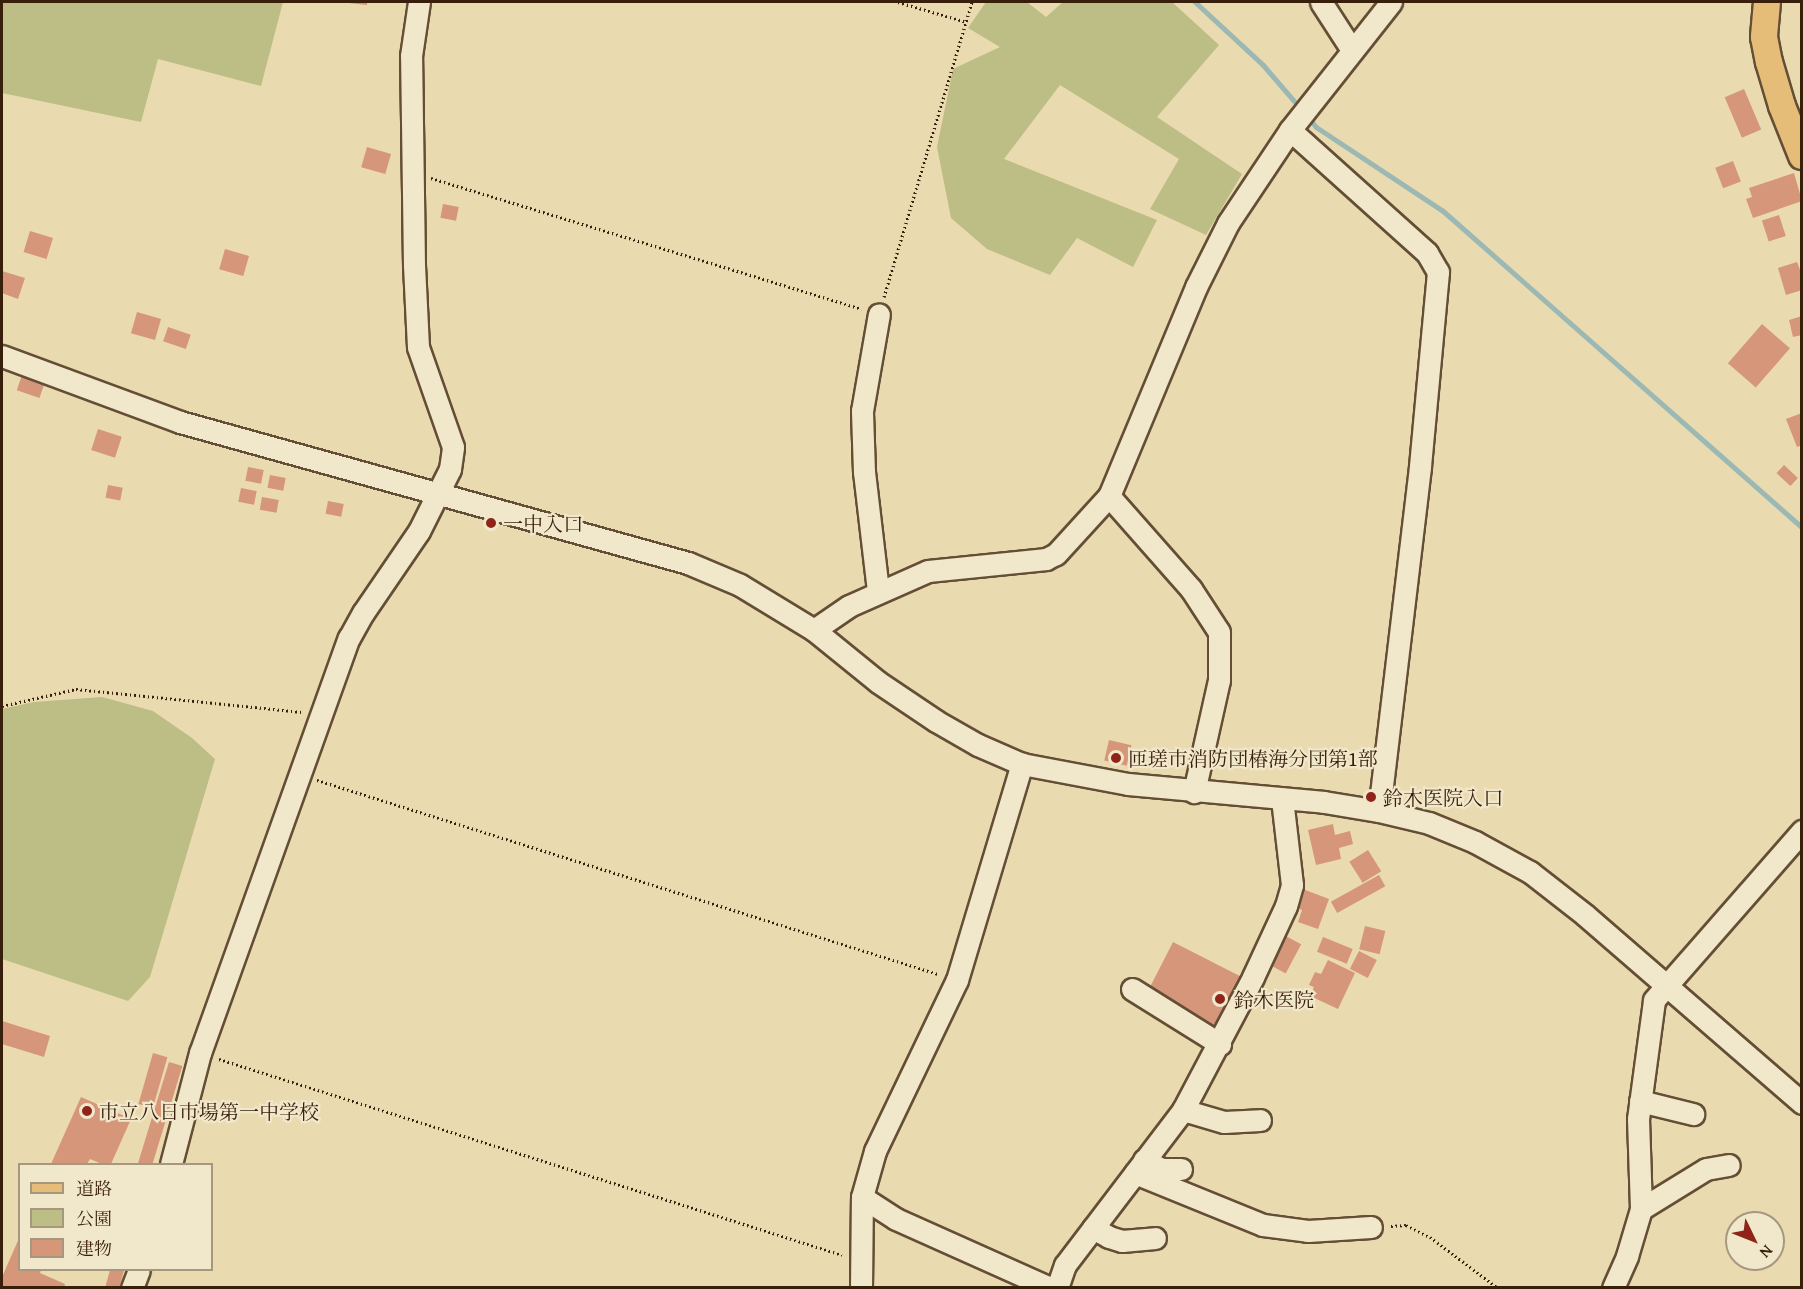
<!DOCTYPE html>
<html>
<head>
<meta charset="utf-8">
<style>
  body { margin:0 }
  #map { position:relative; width:1803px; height:1289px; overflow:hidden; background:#eadaaf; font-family:"Gentium Book Plus","Noto Serif JP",serif }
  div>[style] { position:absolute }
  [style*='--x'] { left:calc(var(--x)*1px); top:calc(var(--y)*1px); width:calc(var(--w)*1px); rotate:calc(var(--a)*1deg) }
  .green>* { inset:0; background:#bdbd86 }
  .stream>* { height:5px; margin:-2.5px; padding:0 2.5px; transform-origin:2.5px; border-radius:2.5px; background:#9bb8b4 }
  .building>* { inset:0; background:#d69679; transform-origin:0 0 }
  .path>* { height:3px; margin-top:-1.5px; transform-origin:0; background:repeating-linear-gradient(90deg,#371f0c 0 1.5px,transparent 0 4.5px) }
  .roads { filter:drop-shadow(2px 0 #644e35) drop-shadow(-2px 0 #644e35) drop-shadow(0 2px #644e35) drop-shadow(0 -2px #644e35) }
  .minor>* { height:21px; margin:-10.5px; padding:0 10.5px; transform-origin:10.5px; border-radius:10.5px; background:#f1e7cb }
  .major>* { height:26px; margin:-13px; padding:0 13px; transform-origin:13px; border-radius:13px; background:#e5bd78 }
  .dots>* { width:16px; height:16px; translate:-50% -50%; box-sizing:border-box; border:3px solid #f1e7cb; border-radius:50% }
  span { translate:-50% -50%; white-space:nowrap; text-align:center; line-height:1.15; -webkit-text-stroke:4.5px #f1e7cb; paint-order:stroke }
  .poi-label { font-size:20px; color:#371f0c }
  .left { translate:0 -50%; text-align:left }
  .frame { position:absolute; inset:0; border:3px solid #371f0c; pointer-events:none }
  .legend { position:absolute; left:18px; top:1163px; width:195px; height:108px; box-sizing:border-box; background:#f1e7cb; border:2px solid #a7977f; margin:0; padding:8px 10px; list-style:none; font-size:18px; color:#371f0c }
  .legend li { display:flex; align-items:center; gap:12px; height:30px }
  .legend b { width:30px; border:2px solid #a7977f }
  .north { position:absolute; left:1725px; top:1211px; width:60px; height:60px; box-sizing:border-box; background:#f1e7cb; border:2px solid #a7977f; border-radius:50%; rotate:133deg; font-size:16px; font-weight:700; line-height:24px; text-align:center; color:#371f0c }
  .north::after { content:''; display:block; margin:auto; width:21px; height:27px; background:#8f2418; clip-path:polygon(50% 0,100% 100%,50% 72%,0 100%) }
</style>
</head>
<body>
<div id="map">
  <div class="green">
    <i style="clip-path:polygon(2px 2px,283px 2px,261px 86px,158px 59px,141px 122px,2px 93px)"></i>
    <i style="clip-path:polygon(986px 2px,1027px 2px,1046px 17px,1063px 2px,1172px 2px,1219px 45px,1157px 117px,1242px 174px,1206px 235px,1150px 209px,1179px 159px,1060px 85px,1004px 159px,1157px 220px,1133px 267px,1077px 238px,1050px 275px,987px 249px,951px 218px,937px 147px,953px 69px,1000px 47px,968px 28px)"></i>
    <i style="clip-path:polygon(102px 697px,153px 711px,192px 738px,215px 759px,150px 977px,128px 1001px,2px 959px,2px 709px,34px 702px)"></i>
  </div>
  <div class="stream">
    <i style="--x:1195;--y:2;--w:93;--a:42.8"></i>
    <i style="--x:1263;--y:65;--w:57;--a:49.3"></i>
    <i style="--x:1306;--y:115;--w:16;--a:50"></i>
    <i style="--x:1316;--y:127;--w:152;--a:33.5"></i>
    <i style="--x:1443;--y:211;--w:479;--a:41.4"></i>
  </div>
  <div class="building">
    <i style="clip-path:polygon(339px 2px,367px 2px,367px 5px)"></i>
    <i style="left:1744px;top:89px;width:44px;height:21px;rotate:67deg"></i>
    <i style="left:367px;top:147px;width:25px;height:21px;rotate:16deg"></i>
    <i style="left:1733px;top:161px;width:22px;height:19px;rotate:69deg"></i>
    <i style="clip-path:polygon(1794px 173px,1802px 201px,1753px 218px,1746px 199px,1752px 197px,1749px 188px)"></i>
    <i style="left:443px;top:204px;width:16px;height:14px;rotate:11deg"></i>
    <i style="left:1779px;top:215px;width:22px;height:18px;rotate:72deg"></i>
    <i style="left:30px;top:231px;width:24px;height:22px;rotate:17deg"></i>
    <i style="left:225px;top:249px;width:25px;height:21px;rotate:16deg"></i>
    <i style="clip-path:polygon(1797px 262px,1802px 275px,1802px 290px,1786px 295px,1778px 268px)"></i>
    <i style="clip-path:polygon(2px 271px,25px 278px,18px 299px,2px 293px)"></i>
    <i style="left:137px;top:312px;width:25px;height:22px;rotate:16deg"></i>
    <i style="clip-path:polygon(1802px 316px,1802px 335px,1793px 337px,1789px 320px)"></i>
    <i style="left:1762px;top:324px;width:37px;height:52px;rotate:41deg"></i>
    <i style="left:168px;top:327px;width:24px;height:15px;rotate:19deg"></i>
    <i style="left:22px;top:375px;width:24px;height:16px;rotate:19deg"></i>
    <i style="clip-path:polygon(1802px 413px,1802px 445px,1797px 447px,1786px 419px)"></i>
    <i style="left:98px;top:429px;width:25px;height:22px;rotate:18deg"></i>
    <i style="left:1784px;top:465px;width:19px;height:11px;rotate:43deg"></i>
    <i style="left:248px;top:467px;width:16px;height:14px;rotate:11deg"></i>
    <i style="left:270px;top:475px;width:16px;height:13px;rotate:11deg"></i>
    <i style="left:108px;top:485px;width:15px;height:13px;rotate:11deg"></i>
    <i style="left:241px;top:488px;width:16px;height:14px;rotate:11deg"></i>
    <i style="left:262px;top:497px;width:17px;height:13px;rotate:10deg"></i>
    <i style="left:328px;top:501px;width:16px;height:13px;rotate:11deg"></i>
    <i style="left:1109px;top:740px;width:23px;height:21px;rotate:13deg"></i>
    <i style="clip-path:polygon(1333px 824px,1335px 835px,1350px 831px,1353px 844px,1339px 848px,1341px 859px,1316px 865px,1308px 830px)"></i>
    <i style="left:1368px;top:850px;width:25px;height:22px;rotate:58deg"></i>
    <i style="left:1379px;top:875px;width:13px;height:55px;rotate:61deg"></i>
    <i style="clip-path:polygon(1300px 888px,1329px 899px,1318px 929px,1298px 922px,1302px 910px,1293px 906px)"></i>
    <i style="left:1365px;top:926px;width:21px;height:24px;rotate:14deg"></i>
    <i style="left:1280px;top:933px;width:24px;height:33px;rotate:28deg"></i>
    <i style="left:1323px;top:937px;width:32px;height:16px;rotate:22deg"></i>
    <i style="left:1173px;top:942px;width:76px;height:57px;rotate:27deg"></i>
    <i style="left:1359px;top:951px;width:20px;height:20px;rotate:27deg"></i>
    <i style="clip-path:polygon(1328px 960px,1355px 973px,1338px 1009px,1310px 996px,1314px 987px,1309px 985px,1315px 972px,1321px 974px)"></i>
    <i style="clip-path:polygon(2px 1021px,50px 1036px,44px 1057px,2px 1044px)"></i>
    <i style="left:153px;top:1053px;width:15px;height:53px;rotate:16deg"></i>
    <i style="left:169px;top:1062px;width:14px;height:106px;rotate:17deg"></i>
    <i style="clip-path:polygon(81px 1097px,131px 1119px,111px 1164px,102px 1164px,90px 1159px,87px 1164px,51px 1164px)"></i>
    <i style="clip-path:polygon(20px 1236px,20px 1270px,41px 1270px,40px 1273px,65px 1284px,64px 1288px,2px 1288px,2px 1277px)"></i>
    <i style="clip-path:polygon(110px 1270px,124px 1270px,119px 1288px,105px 1288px)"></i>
  </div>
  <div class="path">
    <i style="--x:898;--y:2;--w:72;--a:16.2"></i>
    <i style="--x:431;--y:178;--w:450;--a:16.9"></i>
    <i style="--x:884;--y:297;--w:308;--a:-73.4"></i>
    <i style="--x:2;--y:706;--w:76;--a:-12.9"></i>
    <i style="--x:76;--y:689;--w:229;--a:5.8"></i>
    <i style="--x:317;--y:780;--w:651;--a:17.35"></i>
    <i style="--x:219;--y:1059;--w:653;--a:17.46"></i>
    <i style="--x:1391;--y:1226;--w:15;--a:-4"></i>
    <i style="--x:1406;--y:1225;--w:27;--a:27"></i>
    <i style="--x:1430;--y:1237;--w:85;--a:36.9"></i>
  </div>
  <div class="roads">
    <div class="minor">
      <i style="--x:1321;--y:2;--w:57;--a:57.1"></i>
      <i style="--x:1290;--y:130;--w:184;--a:41.9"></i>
      <i style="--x:1427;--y:253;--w:22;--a:60"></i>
      <i style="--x:1438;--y:272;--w:196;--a:95.3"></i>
      <i style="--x:1420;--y:467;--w:346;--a:96.8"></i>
      <i style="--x:2;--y:356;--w:190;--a:20.3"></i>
      <i style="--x:180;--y:422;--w:527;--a:15.51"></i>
      <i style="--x:688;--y:563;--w:56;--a:22.9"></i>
      <i style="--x:740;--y:585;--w:87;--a:31.3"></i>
      <i style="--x:814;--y:630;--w:82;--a:39.1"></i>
      <i style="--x:878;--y:682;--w:70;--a:33.9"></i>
      <i style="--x:936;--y:721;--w:48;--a:29.7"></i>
      <i style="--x:978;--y:745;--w:48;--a:23.4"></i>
      <i style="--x:1022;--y:764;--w:108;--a:10.7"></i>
      <i style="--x:1128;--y:784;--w:197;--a:5.2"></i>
      <i style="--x:1324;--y:802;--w:56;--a:9.3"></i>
      <i style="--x:1379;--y:811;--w:51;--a:13.5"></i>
      <i style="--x:1429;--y:823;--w:50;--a:22.4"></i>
      <i style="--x:1475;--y:842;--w:63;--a:28.6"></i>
      <i style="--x:1530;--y:872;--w:70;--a:38"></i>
      <i style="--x:1585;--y:915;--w:287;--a:40.9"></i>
      <i style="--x:1109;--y:496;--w:124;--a:48.6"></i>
      <i style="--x:1191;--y:589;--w:51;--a:56.9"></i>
      <i style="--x:1219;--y:632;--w:48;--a:90"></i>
      <i style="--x:1219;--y:680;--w:115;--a:102.6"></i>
      <i style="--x:878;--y:591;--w:120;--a:-96.7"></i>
      <i style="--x:864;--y:472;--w:61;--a:-91.9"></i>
      <i style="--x:862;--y:411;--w:98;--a:-80.1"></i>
      <i style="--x:814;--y:630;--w:42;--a:-34.4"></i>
      <i style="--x:849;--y:606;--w:86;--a:-23.9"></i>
      <i style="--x:928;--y:571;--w:119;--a:-5.8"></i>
      <i style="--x:1046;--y:559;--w:11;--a:-27"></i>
      <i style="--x:1056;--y:554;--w:79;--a:-47.6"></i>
      <i style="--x:1109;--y:496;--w:226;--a:-67.4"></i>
      <i style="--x:1196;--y:287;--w:72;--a:-63.4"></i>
      <i style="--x:1228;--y:223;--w:112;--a:-56.3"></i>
      <i style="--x:1290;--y:130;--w:163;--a:-51.7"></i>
      <i style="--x:1132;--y:989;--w:104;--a:32"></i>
      <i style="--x:1640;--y:1101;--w:55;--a:13.8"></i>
      <i style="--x:1183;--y:1110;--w:43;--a:16.3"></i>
      <i style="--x:1224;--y:1122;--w:36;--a:-3"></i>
      <i style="--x:1144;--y:1160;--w:20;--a:27"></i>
      <i style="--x:1162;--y:1169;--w:19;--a:0"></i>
      <i style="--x:171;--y:1164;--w:115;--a:-75.4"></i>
      <i style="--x:200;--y:1053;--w:441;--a:-70.3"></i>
      <i style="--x:349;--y:638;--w:29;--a:-61"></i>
      <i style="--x:363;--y:613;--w:99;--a:-55.7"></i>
      <i style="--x:419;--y:531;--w:69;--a:-63.4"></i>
      <i style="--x:450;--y:469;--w:22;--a:-82"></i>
      <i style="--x:453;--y:447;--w:106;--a:-109.3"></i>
      <i style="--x:418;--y:347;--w:82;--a:-92.8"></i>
      <i style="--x:414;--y:265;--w:209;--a:-90.8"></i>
      <i style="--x:411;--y:56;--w:55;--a:-81.6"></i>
      <i style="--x:1135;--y:1173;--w:138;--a:22.1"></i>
      <i style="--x:1263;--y:1225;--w:45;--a:7.6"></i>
      <i style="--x:1308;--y:1231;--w:63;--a:-3.6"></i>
      <i style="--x:862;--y:1197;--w:40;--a:32.9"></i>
      <i style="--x:896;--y:1219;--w:169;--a:24.1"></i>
      <i style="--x:1641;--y:1209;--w:76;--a:-31.6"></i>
      <i style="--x:1706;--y:1169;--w:23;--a:-10"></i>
      <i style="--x:1093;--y:1228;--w:18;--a:29"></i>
      <i style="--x:1109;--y:1237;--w:14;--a:17"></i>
      <i style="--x:1122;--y:1241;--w:33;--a:-5"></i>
      <i style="--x:132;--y:1288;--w:19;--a:-69"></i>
      <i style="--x:861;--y:1288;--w:91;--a:-89.4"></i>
      <i style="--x:862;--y:1197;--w:48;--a:-74.2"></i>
      <i style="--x:875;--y:1151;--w:190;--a:-64.4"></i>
      <i style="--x:957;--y:980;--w:226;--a:-73.3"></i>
      <i style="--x:1057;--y:1288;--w:24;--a:-71"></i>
      <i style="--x:1065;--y:1265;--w:195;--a:-52.7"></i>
      <i style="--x:1183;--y:1110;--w:150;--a:-62.2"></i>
      <i style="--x:1253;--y:977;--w:78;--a:-65.1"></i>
      <i style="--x:1286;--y:906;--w:22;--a:-74"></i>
      <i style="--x:1292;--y:885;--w:87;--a:-96.6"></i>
      <i style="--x:1613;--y:1288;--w:35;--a:-66"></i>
      <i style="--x:1627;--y:1256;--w:49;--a:-73.4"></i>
      <i style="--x:1641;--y:1209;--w:90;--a:-91.9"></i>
      <i style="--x:1638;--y:1119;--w:120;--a:-82.3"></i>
      <i style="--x:1654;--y:1000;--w:225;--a:-48.8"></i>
    </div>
    <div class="major">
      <i style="--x:1767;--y:2;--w:35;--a:95"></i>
      <i style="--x:1764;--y:37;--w:25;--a:79"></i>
      <i style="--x:1769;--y:62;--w:46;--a:73.5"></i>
      <i style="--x:1782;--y:106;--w:54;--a:68.2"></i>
    </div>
  </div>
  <div class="dots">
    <i style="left:491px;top:523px;background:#8f2418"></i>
    <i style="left:1116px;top:758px;background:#8f2418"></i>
    <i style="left:1371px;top:797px;background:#8f2418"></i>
    <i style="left:1220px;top:999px;background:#8f2418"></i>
    <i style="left:87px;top:1111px;background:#8f2418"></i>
  </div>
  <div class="poi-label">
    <span class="left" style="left:503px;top:523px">一中入口</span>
    <span class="left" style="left:1128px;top:758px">匝瑳市消防団椿海分団第1部</span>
    <span class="left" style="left:1383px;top:797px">鈴木医院入口</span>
    <span class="left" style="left:1234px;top:999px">鈴木医院</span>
    <span class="left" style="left:99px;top:1111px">市立八日市場第一中学校</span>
  </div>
  <div class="frame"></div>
  <ul class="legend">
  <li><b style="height:8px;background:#e5bd78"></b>道路</li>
  <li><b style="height:16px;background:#bdbd86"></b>公園</li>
  <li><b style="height:16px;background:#d69679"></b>建物</li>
  </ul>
  <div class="north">N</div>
</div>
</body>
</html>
